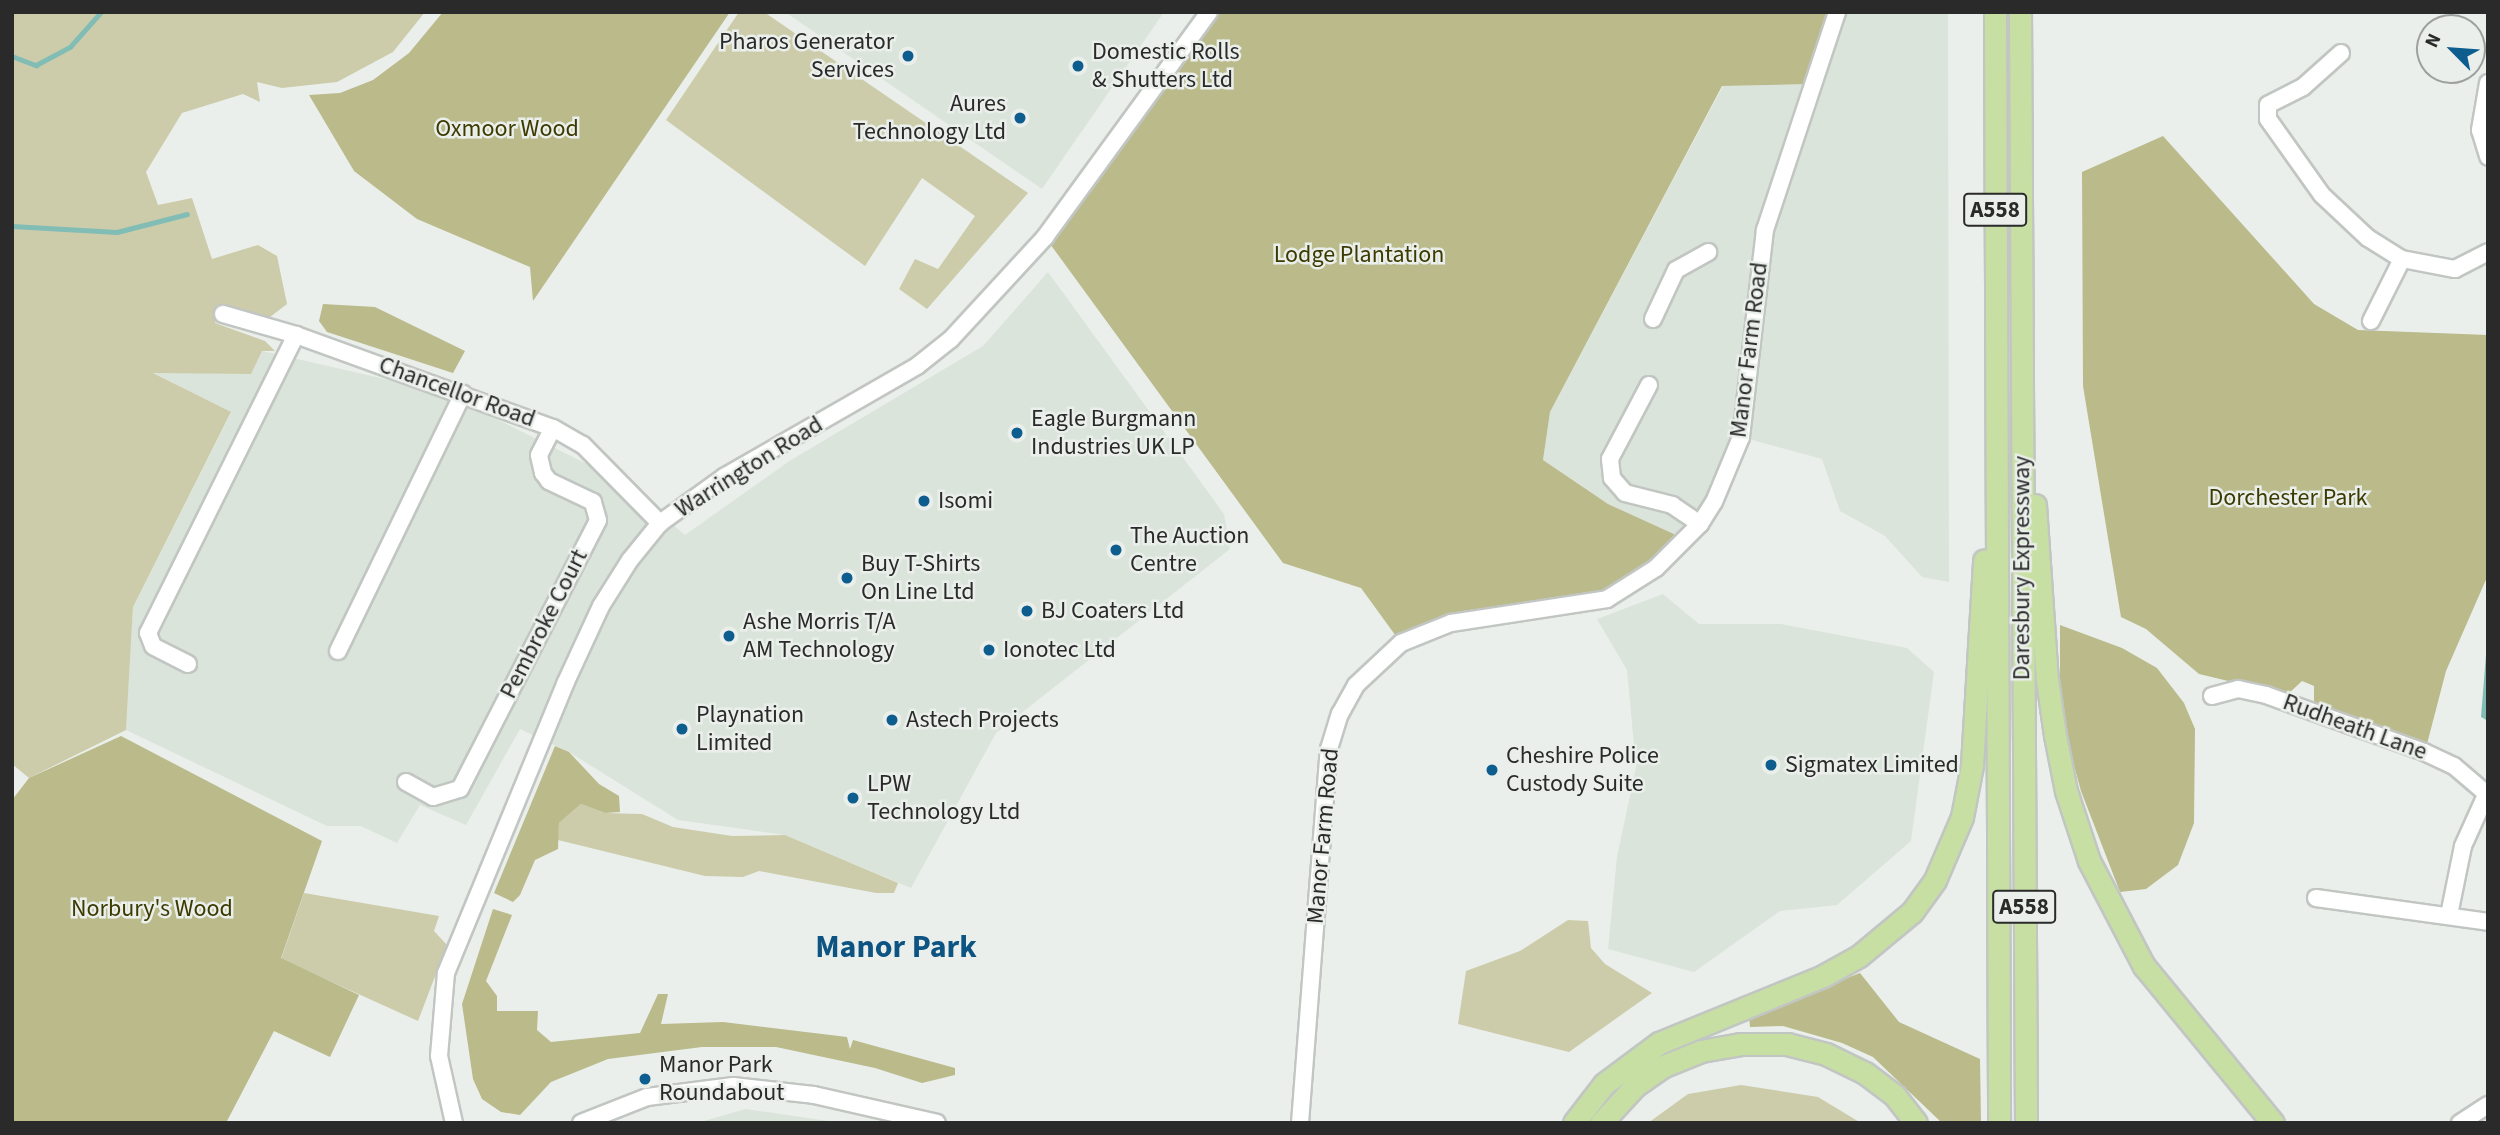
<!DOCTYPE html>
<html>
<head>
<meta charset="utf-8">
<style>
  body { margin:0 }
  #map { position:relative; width:2500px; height:1135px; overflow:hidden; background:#eaefeb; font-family:"Source Sans 3",sans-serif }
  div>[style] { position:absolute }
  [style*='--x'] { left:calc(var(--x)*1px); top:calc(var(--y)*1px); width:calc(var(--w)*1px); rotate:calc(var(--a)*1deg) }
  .built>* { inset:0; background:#dae4da }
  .green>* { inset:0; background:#cca }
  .forest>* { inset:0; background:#baba8b }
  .water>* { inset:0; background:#81bdb5 }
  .stream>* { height:4.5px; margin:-2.25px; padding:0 2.25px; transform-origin:2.25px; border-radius:2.25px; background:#81bdb5 }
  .roads { filter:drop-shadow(2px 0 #c2c6c2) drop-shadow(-2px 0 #c2c6c2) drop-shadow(0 2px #c2c6c2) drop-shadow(0 -2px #c2c6c2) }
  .minor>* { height:16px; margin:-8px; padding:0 8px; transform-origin:8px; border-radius:8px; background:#fff }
  .major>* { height:21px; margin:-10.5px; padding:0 10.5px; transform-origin:10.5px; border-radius:10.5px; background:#c8dfa4 }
  .dots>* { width:19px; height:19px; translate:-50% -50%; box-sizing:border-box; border:4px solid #eaefeb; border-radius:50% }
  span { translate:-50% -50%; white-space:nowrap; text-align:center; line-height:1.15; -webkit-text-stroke:5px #eaefeb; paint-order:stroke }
  .shield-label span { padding:2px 5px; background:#eaefeb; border:2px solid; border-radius:5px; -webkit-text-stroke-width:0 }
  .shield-label { font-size:23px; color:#292a29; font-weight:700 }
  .poi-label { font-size:24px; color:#292a29 }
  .right { translate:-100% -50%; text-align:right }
  .left { translate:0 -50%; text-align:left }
  .park-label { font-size:24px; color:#3d3a00 }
  .street-label { font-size:24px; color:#292a29 }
  .district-label { font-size:32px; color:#0d5482; font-weight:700 }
  .frame { position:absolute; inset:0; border:14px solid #292a29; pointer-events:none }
  .north { position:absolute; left:2416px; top:14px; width:70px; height:70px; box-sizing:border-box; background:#eaefeb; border:2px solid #9da09d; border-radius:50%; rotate:295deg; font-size:19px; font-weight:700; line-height:28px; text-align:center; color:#292a29 }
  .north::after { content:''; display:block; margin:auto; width:24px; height:32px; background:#0d5d8f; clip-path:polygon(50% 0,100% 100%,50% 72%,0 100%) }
</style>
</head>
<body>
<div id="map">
  <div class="built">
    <i style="clip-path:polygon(785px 12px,1164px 12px,1042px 189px)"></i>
    <i style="clip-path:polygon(1837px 12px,1948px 12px,1949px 582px,1922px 577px,1885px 536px,1840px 511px,1822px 459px,1741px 437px,1687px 540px,1608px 504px,1543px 460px,1550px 412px,1723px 86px,1813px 84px)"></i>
    <i style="clip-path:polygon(1048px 272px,1224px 514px,1230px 549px,996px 733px,911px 888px,785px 835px,678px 820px,569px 752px,520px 729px,466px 825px,420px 805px,397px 843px,361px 826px,327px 826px,126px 730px,133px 607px,231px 413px,152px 372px,250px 374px,262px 351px,442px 392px,623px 482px,685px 535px,791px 460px,983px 346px)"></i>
    <i style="clip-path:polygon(1663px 594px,1699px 624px,1781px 624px,1907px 648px,1934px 672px,1911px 841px,1837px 905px,1780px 911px,1694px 972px,1608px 949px,1617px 857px,1636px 767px,1627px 670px,1597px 619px)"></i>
    <i style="clip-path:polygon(746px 1109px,842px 1123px,697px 1123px)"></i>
  </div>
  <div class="green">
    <i style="clip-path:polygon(12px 12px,425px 12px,393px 52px,337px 82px,282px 88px,257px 82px,260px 102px,243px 94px,182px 113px,146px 172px,158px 205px,192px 198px,212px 259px,258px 245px,277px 256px,287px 304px,266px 320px,220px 307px,215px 323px,265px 341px,275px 351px,262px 351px,251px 374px,153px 373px,231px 412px,133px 607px,126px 730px,29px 778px,12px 764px)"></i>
    <i style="clip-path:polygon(739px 12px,764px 12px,1028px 193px,927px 309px,899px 289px,915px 259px,938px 269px,975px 216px,922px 178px,865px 266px,666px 120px)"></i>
    <i style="clip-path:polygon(581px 804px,605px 813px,642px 814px,673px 827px,732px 836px,785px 835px,898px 883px,894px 893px,876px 893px,759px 871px,743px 877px,705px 876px,558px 840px,559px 823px)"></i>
    <i style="clip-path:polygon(304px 893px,439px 916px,434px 931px,447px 945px,418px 1021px,281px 959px)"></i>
    <i style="clip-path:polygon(1568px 920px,1588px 921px,1591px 948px,1605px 964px,1652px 993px,1569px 1052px,1458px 1024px,1466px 971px,1520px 951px)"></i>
    <i style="clip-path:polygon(1741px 1085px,1818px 1097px,1861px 1123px,1648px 1123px,1688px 1094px)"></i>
  </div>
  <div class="forest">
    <i style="clip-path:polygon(443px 12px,730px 12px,533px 301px,530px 267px,417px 219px,354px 171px,309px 95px,340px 93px,373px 80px,409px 53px)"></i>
    <i style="clip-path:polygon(1209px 12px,1837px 12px,1813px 84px,1722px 86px,1550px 412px,1543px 460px,1608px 504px,1687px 540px,1607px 599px,1451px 623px,1401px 643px,1361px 588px,1283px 563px,1045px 237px)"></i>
    <i style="clip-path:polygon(2163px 136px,2314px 304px,2358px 330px,2488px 335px,2488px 575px,2446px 671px,2427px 744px,2320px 707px,2314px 702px,2314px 686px,2302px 681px,2287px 695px,2199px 674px,2146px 629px,2121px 617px,2083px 386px,2082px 172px)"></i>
    <i style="clip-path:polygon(323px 304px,375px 307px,465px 351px,453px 373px,327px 332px,319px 321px)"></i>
    <i style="clip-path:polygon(2060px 625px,2122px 648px,2157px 668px,2184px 703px,2195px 729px,2194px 823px,2178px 865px,2146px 889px,2120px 892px,2081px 791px,2068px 743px,2060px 685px)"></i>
    <i style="clip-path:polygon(121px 736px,322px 841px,281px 958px,359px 995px,330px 1057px,274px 1031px,226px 1123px,12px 1123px,12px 800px,29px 778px)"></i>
    <i style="clip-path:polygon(555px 746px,569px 752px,599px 784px,619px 796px,620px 812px,605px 813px,581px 804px,559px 823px,558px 849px,535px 860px,520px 895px,513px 902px,494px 893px)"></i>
    <i style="clip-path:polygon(493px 909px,512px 915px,486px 981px,497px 996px,497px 1011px,538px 1011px,537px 1030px,551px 1042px,640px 1033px,658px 994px,668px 994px,661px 1024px,723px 1022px,847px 1037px,850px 1049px,853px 1040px,955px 1068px,955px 1075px,922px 1083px,875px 1068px,776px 1047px,702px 1047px,608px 1059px,551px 1082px,520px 1115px,501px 1112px,482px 1099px,473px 1079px,462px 1004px)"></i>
    <i style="clip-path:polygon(1860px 973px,1899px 1022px,1980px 1059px,1981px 1123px,1942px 1123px,1873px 1057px,1842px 1043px,1783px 1026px,1750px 1027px,1749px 1016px)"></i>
  </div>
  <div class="water">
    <i style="clip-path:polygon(2488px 630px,2488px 721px,2481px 717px)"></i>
  </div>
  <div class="stream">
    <i style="--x:12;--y:56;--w:26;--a:21"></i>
    <i style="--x:36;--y:65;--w:38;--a:-28"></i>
    <i style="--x:70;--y:47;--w:47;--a:-48.5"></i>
    <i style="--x:12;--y:226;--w:105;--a:3.3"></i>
    <i style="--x:117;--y:232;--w:72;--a:-14.4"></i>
  </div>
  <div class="roads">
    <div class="minor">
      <i style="--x:2341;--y:53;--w:51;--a:138.2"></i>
      <i style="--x:2303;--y:87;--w:39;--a:153"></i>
      <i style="--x:2268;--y:105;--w:14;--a:90"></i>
      <i style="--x:2268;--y:119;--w:93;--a:54.6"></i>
      <i style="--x:2322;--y:195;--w:63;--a:43.1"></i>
      <i style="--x:2368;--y:238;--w:40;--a:32"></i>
      <i style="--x:2402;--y:259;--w:54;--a:10.7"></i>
      <i style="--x:2455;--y:269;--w:37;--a:-27"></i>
      <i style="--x:2488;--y:83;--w:48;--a:99.7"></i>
      <i style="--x:2480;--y:130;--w:28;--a:73"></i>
      <i style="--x:223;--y:314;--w:76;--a:16"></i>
      <i style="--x:296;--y:335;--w:273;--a:19.9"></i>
      <i style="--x:553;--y:428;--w:34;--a:30"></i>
      <i style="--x:583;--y:445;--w:110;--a:45.4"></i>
      <i style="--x:1653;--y:319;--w:54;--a:-64.9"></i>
      <i style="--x:1676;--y:270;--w:37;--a:-29"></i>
      <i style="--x:2371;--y:321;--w:69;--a:-63.4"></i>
      <i style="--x:1649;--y:385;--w:84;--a:117.8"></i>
      <i style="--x:1610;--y:459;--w:19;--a:84"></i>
      <i style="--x:1612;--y:478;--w:20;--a:49"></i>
      <i style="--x:1625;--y:493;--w:49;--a:14.3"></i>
      <i style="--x:1672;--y:505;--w:34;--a:34"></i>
      <i style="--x:338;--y:651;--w:286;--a:-64.1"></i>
      <i style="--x:188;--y:664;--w:39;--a:-153"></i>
      <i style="--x:153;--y:646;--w:14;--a:-111"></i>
      <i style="--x:148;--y:633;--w:333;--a:-63.6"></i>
      <i style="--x:2212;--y:696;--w:27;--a:-15"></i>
      <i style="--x:2238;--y:689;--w:29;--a:12"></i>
      <i style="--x:2266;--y:695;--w:168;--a:19.8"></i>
      <i style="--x:2424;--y:752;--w:33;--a:25"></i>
      <i style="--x:2454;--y:766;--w:45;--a:40.5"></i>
      <i style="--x:406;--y:782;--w:31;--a:29"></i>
      <i style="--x:433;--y:797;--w:28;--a:-17"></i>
      <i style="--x:460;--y:789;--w:302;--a:-62.8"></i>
      <i style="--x:598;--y:520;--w:19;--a:-106"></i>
      <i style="--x:593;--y:502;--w:49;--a:-154.5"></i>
      <i style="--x:549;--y:481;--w:10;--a:-127"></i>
      <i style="--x:543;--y:473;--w:18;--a:-103"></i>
      <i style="--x:539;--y:455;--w:30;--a:-63"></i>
      <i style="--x:2316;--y:898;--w:174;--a:7.9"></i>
      <i style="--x:2449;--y:915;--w:70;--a:-78.5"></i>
      <i style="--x:2463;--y:846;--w:56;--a:-65.7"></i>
      <i style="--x:454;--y:1123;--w:69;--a:-102.6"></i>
      <i style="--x:439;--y:1056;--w:83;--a:-85.2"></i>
      <i style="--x:446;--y:973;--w:313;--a:-67.6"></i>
      <i style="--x:565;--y:684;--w:86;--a:-65.2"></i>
      <i style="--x:601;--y:606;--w:54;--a:-57.8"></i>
      <i style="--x:630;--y:560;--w:48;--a:-51"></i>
      <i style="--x:660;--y:523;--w:79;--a:-35.7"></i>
      <i style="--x:724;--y:477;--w:223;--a:-29.9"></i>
      <i style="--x:917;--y:366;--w:43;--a:-38.5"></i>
      <i style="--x:951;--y:339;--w:139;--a:-47.3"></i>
      <i style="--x:1045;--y:237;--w:278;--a:-53.9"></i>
      <i style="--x:581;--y:1123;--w:71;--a:-21.5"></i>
      <i style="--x:647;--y:1097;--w:87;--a:-7.3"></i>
      <i style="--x:733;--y:1086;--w:81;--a:6.3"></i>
      <i style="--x:814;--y:1095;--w:126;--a:12.8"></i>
      <i style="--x:1300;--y:1123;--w:375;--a:-85.6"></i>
      <i style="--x:1329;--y:749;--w:37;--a:-73"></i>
      <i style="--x:1340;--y:714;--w:33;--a:-61"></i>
      <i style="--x:1356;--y:685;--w:62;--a:-43"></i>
      <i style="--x:1401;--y:643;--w:54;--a:-21.8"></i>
      <i style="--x:1451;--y:623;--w:158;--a:-8.7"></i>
      <i style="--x:1607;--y:599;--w:58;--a:-32.3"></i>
      <i style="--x:1656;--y:568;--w:62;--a:-45"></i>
      <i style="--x:1700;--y:524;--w:26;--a:-58"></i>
      <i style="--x:1714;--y:502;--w:70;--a:-67.4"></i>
      <i style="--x:1741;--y:437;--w:208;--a:-83.4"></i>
      <i style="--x:1765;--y:230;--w:230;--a:-71.7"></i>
      <i style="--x:2460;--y:1123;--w:33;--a:-33"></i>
    </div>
    <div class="major">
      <i style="--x:1995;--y:12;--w:1111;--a:89.79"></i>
      <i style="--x:2020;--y:12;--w:1111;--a:89.69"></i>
      <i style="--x:2035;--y:505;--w:174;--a:86.1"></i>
      <i style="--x:2047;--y:679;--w:57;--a:81.9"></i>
      <i style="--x:2055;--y:735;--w:57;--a:78.9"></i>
      <i style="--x:2066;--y:791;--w:74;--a:71.8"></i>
      <i style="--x:2089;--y:861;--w:119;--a:62.4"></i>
      <i style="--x:2144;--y:966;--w:203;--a:50.6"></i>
      <i style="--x:1574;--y:1123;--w:49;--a:-52.4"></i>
      <i style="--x:1604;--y:1084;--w:69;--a:-36.7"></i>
      <i style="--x:1659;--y:1043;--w:177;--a:-22.2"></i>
      <i style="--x:1823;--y:976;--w:41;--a:-29.1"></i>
      <i style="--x:1859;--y:956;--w:69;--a:-39.7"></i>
      <i style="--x:1912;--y:912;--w:39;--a:-54"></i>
      <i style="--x:1935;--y:880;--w:69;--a:-66.8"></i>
      <i style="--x:1962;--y:817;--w:53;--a:-79.1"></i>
      <i style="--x:1972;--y:765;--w:205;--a:-86.6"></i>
      <i style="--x:1601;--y:1123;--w:50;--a:-47.4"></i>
      <i style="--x:1635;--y:1086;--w:35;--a:-35"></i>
      <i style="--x:1664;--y:1066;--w:40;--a:-22"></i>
      <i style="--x:1701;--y:1051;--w:40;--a:-10"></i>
      <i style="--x:1740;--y:1044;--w:47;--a:0"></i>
      <i style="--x:1787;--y:1044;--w:40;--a:14.4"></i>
      <i style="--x:1826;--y:1054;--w:43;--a:26"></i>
      <i style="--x:1865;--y:1073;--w:38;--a:37"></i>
      <i style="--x:1895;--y:1096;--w:34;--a:52"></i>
    </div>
  </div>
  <div class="dots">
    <i style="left:908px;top:56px;background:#0d5d8f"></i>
    <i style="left:1078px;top:66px;background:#0d5d8f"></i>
    <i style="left:1020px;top:118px;background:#0d5d8f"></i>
    <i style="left:1017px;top:433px;background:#0d5d8f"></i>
    <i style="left:924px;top:501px;background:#0d5d8f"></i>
    <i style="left:1116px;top:550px;background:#0d5d8f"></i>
    <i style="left:847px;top:578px;background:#0d5d8f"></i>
    <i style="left:1027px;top:611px;background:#0d5d8f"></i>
    <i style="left:729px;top:636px;background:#0d5d8f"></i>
    <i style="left:989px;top:650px;background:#0d5d8f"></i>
    <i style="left:892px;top:720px;background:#0d5d8f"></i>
    <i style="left:682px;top:729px;background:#0d5d8f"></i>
    <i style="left:1771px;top:765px;background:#0d5d8f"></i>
    <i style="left:1492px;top:770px;background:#0d5d8f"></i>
    <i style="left:853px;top:798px;background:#0d5d8f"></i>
    <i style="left:645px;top:1079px;background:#0d5d8f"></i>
  </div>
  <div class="shield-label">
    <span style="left:1995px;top:210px">A558</span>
    <span style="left:2024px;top:907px">A558</span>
  </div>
  <div class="poi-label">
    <span class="right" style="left:894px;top:56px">Pharos Generator<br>Services</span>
    <span class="left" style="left:1092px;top:66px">Domestic Rolls<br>&amp; Shutters Ltd</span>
    <span class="right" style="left:1006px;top:118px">Aures<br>Technology Ltd</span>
    <span class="left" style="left:1031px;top:433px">Eagle Burgmann<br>Industries UK LP</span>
    <span class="left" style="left:938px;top:501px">Isomi</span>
    <span class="left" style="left:1130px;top:550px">The Auction<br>Centre</span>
    <span class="left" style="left:861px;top:578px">Buy T-Shirts<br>On Line Ltd</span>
    <span class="left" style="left:1041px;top:611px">BJ Coaters Ltd</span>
    <span class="left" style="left:743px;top:636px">Ashe Morris T/A<br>AM Technology</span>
    <span class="left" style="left:1003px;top:650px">Ionotec Ltd</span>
    <span class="left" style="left:696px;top:729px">Playnation<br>Limited</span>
    <span class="left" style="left:906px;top:720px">Astech Projects</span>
    <span class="left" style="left:1506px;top:770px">Cheshire Police<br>Custody Suite</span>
    <span class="left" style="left:1785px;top:765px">Sigmatex Limited</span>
    <span class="left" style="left:867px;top:798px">LPW<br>Technology Ltd</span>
    <span class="left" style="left:659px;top:1079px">Manor Park<br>Roundabout</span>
  </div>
  <div class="park-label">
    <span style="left:507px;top:129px">Oxmoor Wood</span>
    <span style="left:1359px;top:255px">Lodge Plantation</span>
    <span style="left:2288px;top:498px">Dorchester Park</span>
    <span style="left:152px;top:909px">Norbury's Wood</span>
  </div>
  <div class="street-label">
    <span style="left:1749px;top:350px;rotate:-83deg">Manor Farm Road</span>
    <span style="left:457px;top:392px;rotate:20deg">Chancellor Road</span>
    <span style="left:749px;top:467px;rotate:-32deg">Warrington Road</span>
    <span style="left:2022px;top:568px;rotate:-90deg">Daresbury Expressway</span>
    <span style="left:544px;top:624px;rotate:-63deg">Pembroke Court</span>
    <span style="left:2355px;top:727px;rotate:20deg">Rudheath Lane</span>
    <span style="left:1323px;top:836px;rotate:-85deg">Manor Farm Road</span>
  </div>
  <div class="district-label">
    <span style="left:896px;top:947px">Manor Park</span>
  </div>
  <div class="frame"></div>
  <div class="north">N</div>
</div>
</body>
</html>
